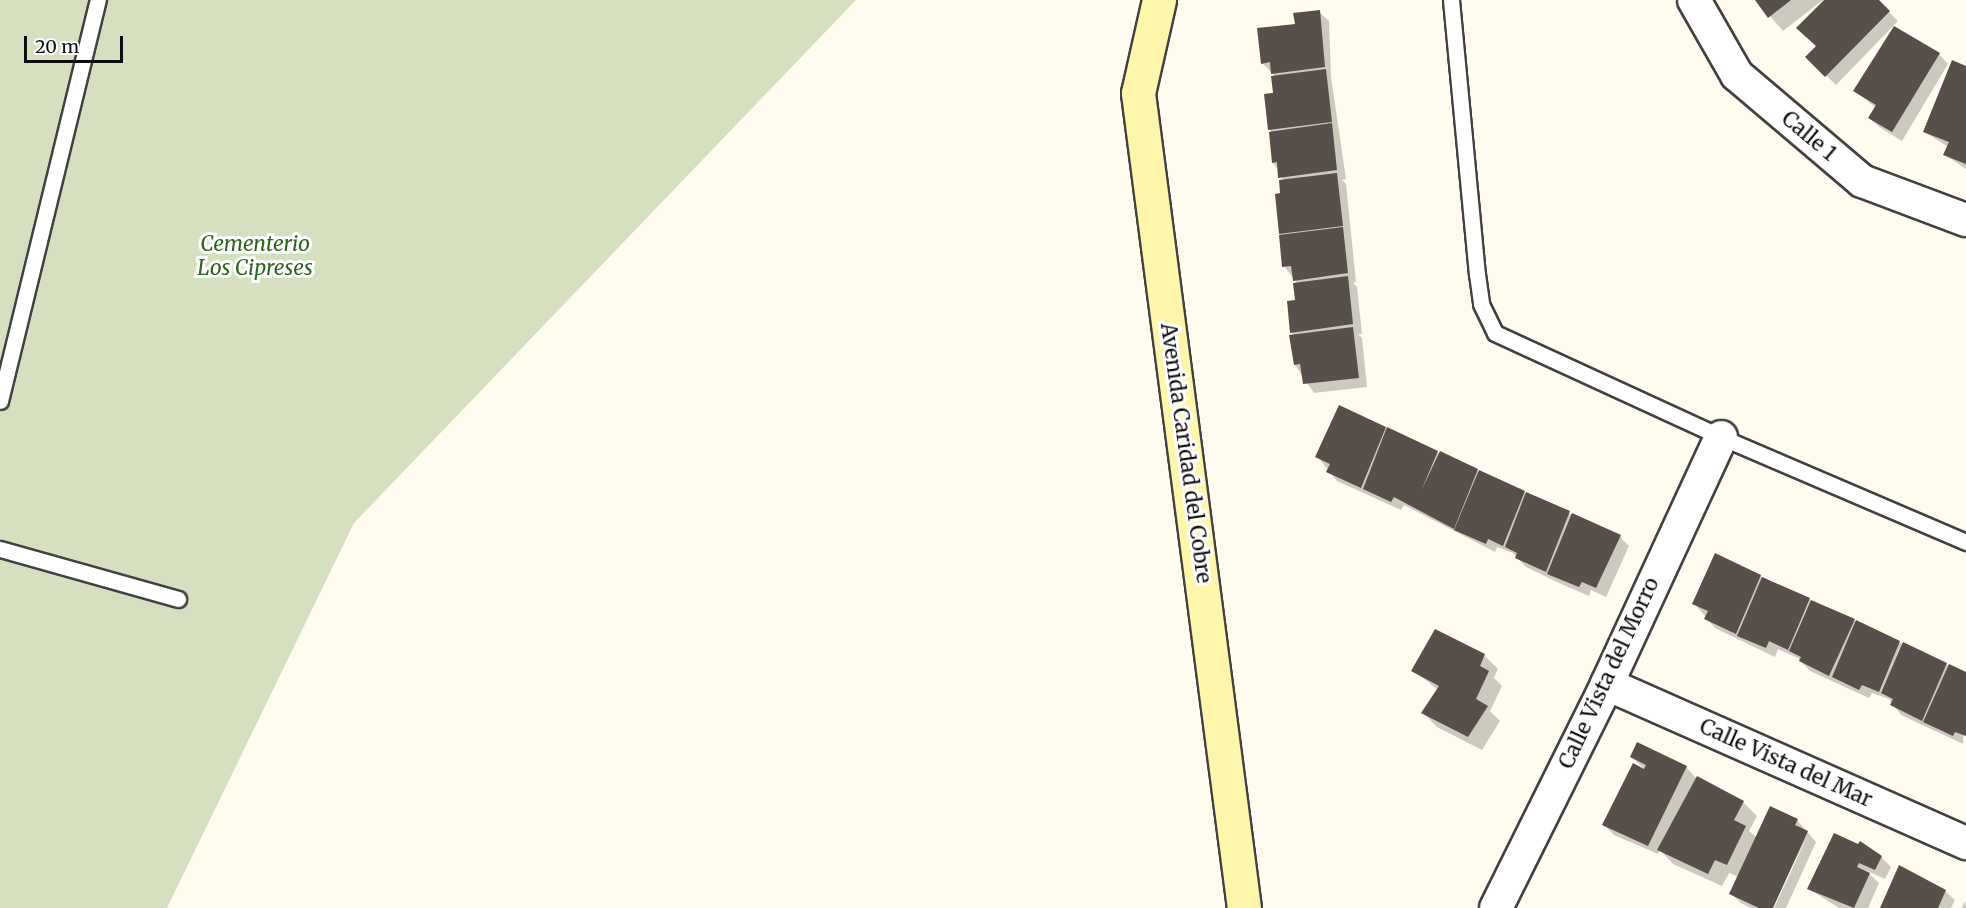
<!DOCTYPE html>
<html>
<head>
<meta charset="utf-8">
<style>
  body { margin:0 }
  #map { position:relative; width:1966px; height:908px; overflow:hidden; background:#fffcef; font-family:Merriweather,serif }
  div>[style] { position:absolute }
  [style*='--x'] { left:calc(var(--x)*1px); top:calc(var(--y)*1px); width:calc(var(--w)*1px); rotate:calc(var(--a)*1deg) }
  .cemetery>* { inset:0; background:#d6e0c0 }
  .shadow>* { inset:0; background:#0003 }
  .building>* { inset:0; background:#564f4a }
  .roads { filter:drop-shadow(2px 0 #414141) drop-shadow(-2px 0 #414141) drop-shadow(0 2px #414141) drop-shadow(0 -2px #414141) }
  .lane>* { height:15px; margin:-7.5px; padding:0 7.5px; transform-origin:7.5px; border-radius:7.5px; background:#fff }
  .street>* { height:32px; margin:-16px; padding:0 16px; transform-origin:16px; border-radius:16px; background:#fff }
  .secondary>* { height:33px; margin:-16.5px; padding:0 16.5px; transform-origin:16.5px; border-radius:16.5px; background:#fef6aa }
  span { translate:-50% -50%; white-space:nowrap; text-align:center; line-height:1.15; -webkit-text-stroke:6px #fff; paint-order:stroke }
  .street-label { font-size:21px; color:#0e0e0e }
  .park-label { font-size:21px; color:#2c651e; font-style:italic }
  .scale { position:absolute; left:24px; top:36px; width:99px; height:27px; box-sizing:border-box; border:3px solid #0e0e0e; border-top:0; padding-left:8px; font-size:18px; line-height:21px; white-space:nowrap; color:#0e0e0e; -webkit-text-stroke:4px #fff; paint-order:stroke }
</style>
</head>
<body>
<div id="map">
  <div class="cemetery">
    <i style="clip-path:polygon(0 0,856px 0,354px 523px,167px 908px,0 908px)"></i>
  </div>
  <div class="shadow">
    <i style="clip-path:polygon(1756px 0,1823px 0,1783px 31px)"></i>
    <i style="clip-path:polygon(1827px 0,1877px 0,1898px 21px,1836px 85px,1807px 57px,1818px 47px)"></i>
    <i style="clip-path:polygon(1319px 12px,1329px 21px,1331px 77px,1346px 179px,1342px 180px,1346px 184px,1356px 282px,1353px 283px,1357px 287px,1362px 334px,1358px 334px,1362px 338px,1367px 387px,1314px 393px,1295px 365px,1295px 336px,1291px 332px,1298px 284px,1284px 266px,1276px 195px,1282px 195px,1284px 181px,1273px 162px,1270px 129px,1276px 77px,1262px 63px,1296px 25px)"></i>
    <i style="clip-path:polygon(1939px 54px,1948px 64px,1902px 141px,1879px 127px,1870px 118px,1876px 108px,1855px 91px)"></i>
    <i style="clip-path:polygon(1966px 67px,1966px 169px,1945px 155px,1948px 147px,1925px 132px)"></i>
    <i style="clip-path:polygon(1385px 428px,1620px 537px,1629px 546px,1606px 597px,1591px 590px,1589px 596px,1559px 583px,1526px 567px,1513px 553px,1497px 547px,1495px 552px,1404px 505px,1401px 510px,1337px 481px,1317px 456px)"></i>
    <i style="clip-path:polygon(1760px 576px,1966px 674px,1963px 744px,1901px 715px,1889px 699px,1872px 693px,1869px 698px,1810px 671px,1798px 658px,1778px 649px,1775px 657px,1715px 628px,1694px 603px)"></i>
    <i style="clip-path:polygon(1484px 655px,1498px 669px,1494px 678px,1502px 686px,1490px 711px,1500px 721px,1482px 750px,1437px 727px,1423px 713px,1438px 690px,1413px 670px)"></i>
    <i style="clip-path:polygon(1632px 757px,1686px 767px,1695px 777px,1743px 802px,1757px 816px,1749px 831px,1757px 838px,1797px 820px,1816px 842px,1786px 908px,1774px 908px,1808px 835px,1771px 908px,1751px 908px,1741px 903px,1731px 894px,1739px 877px,1729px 873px,1722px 886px,1673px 864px,1660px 850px,1658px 854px,1614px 835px,1604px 825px,1646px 771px)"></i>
    <i style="clip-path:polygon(1834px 835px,1881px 857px,1891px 867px,1885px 879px,1865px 870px,1879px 883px,1868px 908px,1839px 908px,1809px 889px)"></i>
    <i style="clip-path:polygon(1900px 867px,1945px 891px,1955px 900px,1951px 908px,1881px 908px)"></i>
    <i style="clip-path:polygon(1965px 901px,1966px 908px,1962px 908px)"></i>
  </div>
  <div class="building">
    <i style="clip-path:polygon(1755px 0,1791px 0,1768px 18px)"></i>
    <i style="clip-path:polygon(1879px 0,1890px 11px,1825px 77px,1805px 57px,1816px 46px,1796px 28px,1824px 0)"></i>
    <i style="clip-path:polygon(1320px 10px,1325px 67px,1271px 74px,1270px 62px,1261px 64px,1257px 28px,1295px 24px,1293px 13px)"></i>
    <i style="clip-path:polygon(1894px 26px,1940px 53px,1892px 132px,1868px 118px,1876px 105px,1853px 91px)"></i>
    <i style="clip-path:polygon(1952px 60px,1966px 66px,1966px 164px,1943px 155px,1949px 142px,1923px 132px)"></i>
    <i style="clip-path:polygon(1326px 69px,1332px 122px,1268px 130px,1264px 94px,1273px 93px,1271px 76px)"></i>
    <i style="clip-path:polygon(1332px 123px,1337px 170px,1278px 178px,1277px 162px,1272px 163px,1269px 132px)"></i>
    <i style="clip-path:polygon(1337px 173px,1343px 226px,1279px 234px,1275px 194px,1280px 193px,1279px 180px)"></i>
    <i style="clip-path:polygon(1343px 227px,1348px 273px,1293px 281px,1291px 266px,1282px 267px,1279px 235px)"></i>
    <i style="clip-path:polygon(1348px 276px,1353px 324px,1290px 333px,1287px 301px,1295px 300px,1293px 283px)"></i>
    <i style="clip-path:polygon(1353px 327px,1359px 378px,1303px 384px,1300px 364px,1294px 365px,1289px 335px)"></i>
    <i style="clip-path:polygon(1339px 405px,1386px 427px,1361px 488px,1326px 472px,1330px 464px,1315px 457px)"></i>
    <i style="clip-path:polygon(1387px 427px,1438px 451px,1421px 491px,1440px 451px,1478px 469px,1454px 529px,1394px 497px,1391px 502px,1363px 489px)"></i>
    <i style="clip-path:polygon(1479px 470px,1525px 491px,1503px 546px,1488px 539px,1486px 544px,1454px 530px)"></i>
    <i style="clip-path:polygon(1526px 492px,1570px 511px,1546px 572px,1515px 558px,1517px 553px,1505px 547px)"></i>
    <i style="clip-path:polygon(1572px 513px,1621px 535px,1596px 588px,1582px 582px,1579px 587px,1547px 574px)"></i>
    <i style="clip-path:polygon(1715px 553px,1761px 575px,1736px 634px,1704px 619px,1708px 611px,1692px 604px)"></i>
    <i style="clip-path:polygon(1762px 577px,1810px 598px,1788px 650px,1769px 641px,1766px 648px,1737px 636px)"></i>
    <i style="clip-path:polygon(1811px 600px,1855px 619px,1829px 676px,1799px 661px,1801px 657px,1789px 651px)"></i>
    <i style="clip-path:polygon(1856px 620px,1900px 641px,1879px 692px,1862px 685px,1859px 690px,1832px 677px)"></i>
    <i style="clip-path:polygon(1435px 629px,1485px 654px,1480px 666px,1489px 671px,1476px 699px,1488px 706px,1468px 737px,1421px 713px,1439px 686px,1411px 671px)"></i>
    <i style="clip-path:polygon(1903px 642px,1947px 663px,1922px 721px,1890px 705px,1893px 699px,1881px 693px)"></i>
    <i style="clip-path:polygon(1949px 664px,1966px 672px,1966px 736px,1955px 732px,1953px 736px,1923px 722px)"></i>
    <i style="clip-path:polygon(1637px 742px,1687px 766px,1648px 846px,1602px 825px,1633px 763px,1644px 769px,1646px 765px,1630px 757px)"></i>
    <i style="clip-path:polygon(1697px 776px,1744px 801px,1734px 820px,1746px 826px,1727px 865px,1715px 860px,1708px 874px,1657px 850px)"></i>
    <i style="clip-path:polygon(1770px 806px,1798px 819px,1795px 825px,1808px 831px,1773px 908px,1759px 908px,1729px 894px)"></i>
    <i style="clip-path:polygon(1834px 833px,1858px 844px,1860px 841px,1882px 856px,1875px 870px,1859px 863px,1857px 867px,1870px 873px,1854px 908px,1807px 889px)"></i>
    <i style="clip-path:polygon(1899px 865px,1946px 890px,1938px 908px,1880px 908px)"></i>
  </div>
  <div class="roads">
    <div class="lane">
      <i style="--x:1451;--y:0;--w:275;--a:84.6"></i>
      <i style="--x:1477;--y:274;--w:30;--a:82"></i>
      <i style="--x:1481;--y:304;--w:32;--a:64"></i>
      <i style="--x:1495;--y:333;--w:249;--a:24.7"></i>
      <i style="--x:1721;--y:437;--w:267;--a:23.2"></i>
      <i style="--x:0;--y:401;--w:413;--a:-76.3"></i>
      <i style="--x:0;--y:549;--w:185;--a:15.7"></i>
    </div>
    <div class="street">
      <i style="--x:1694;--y:0;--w:86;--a:60.2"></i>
      <i style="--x:1737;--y:75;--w:164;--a:40.3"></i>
      <i style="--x:1862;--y:181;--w:111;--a:20.6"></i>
      <i style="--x:1607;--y:684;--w:393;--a:23.9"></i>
      <i style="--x:1496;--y:908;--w:250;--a:-63.6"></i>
      <i style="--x:1607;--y:684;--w:272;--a:-65.2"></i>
    </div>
    <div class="secondary">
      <i style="--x:1159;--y:0;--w:95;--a:102.7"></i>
      <i style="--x:1138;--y:93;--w:822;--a:82.59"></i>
    </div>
  </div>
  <div class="street-label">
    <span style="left:1809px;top:136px;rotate:40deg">Calle 1</span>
    <span style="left:1186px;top:453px;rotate:82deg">Avenida Caridad del Cobre</span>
    <span style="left:1609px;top:673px;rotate:-65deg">Calle Vista del Morro</span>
    <span style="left:1786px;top:763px;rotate:24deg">Calle Vista del Mar</span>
  </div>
  <div class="park-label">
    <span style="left:255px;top:256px">Cementerio<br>Los Cipreses</span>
  </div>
  <div class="scale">20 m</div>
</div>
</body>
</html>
